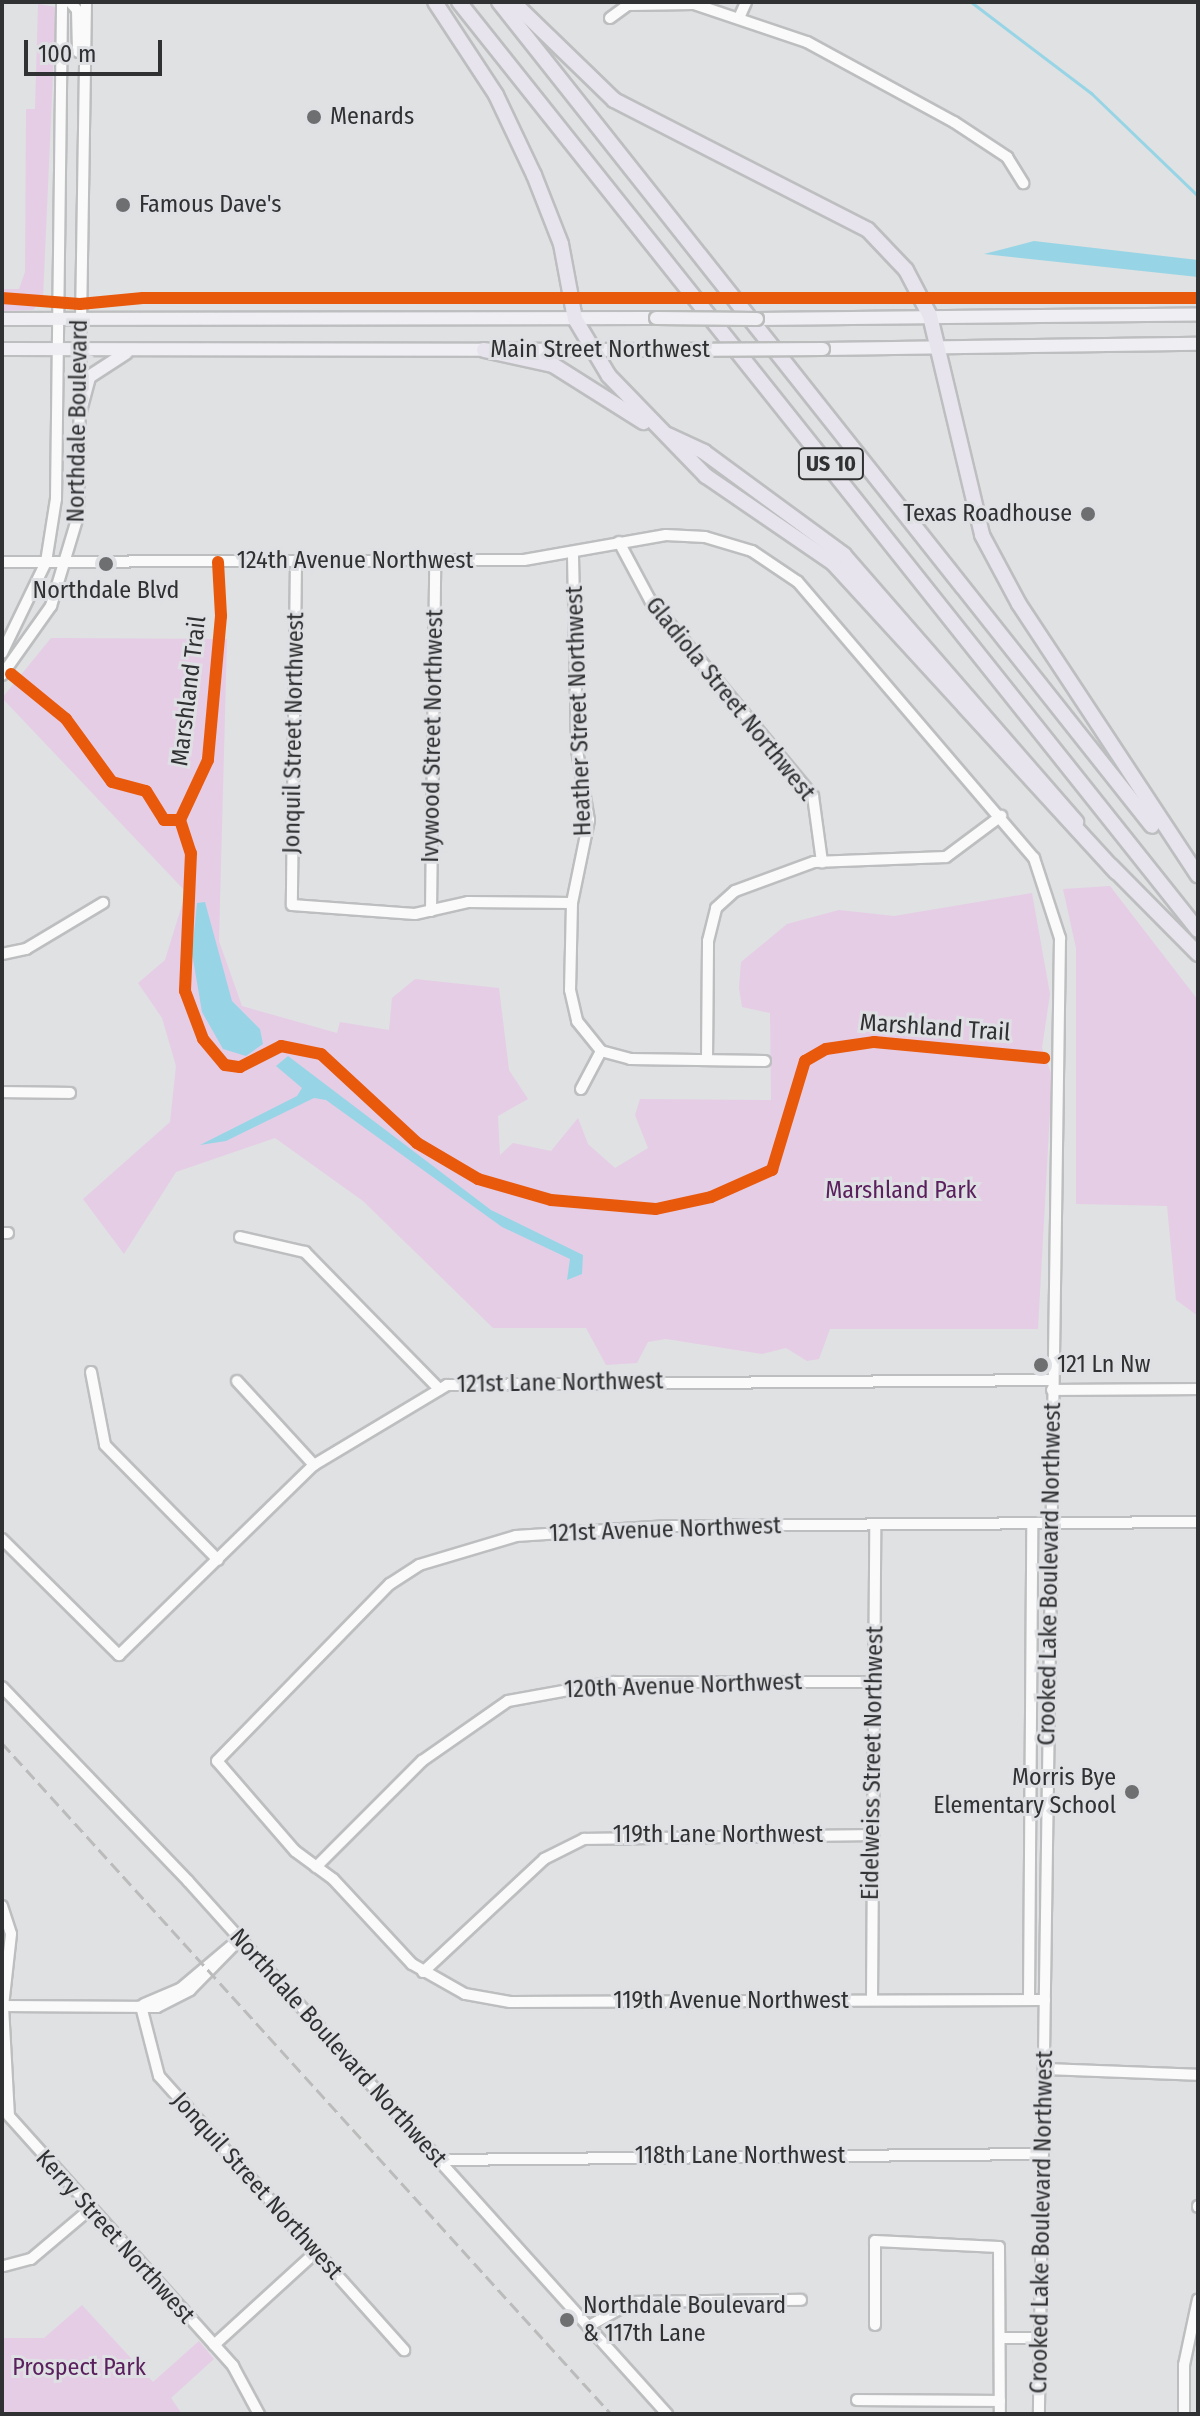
<!DOCTYPE html>
<html>
<head>
<meta charset="utf-8">
<style>
  body { margin:0 }
  #map { position:relative; width:1200px; height:2416px; overflow:hidden; background:#e0e1e2; font-family:"Fira Sans Condensed",sans-serif }
  div>[style] { position:absolute }
  [style*='--x'] { left:calc(var(--x)*1px); top:calc(var(--y)*1px); width:calc(var(--w)*1px); rotate:calc(var(--a)*1deg) }
  .green>* { inset:0; background:#e5cde6 }
  .water>* { inset:0; background:#97d5e6 }
  .stream>* { height:3px; margin:-1.5px; padding:0 1.5px; transform-origin:1.5px; border-radius:1.5px; background:#97d5e6 }
  .roads { filter:drop-shadow(2px 0 #bdbebf) drop-shadow(-2px 0 #bdbebf) drop-shadow(0 2px #bdbebf) drop-shadow(0 -2px #bdbebf) }
  .minor>* { height:10px; margin:-5px; padding:0 5px; transform-origin:5px; border-radius:5px; background:#fafafb }
  .major>* { height:12px; margin:-6px; padding:0 6px; transform-origin:6px; border-radius:6px; background:#efeef3 }
  .highway>* { height:14px; margin:-7px; padding:0 7px; transform-origin:7px; border-radius:7px; background:#e8e4ee }
  .rail>* { height:3px; margin-top:-1.5px; transform-origin:0; background:repeating-linear-gradient(90deg,#bbbbbc 0 12px,transparent 0 18px) }
  .bridges { filter:drop-shadow(2px 0 #bbbcbc) drop-shadow(-2px 0 #bbbcbc) drop-shadow(0 2px #bbbcbc) drop-shadow(0 -2px #bbbcbc) }
  .major-bridge>* { height:12px; margin:-6px; padding:0 6px; transform-origin:6px; border-radius:6px; background:#efeef3 }
  .cycleway>* { height:12px; margin:-6px; padding:0 6px; transform-origin:6px; border-radius:6px; background:#e8590c }
  .dots>* { width:22px; height:22px; translate:-50% -50%; box-sizing:border-box; border:4px solid #dfe0e3; border-radius:50% }
  span { translate:-50% -50%; white-space:nowrap; text-align:center; line-height:1.15; -webkit-text-stroke:6px #dfe0e3; paint-order:stroke }
  .shield-label span { padding:2px 6px; background:#dfe0e3; border:2px solid; border-radius:6px; -webkit-text-stroke-width:0 }
  .shield-label { font-size:22px; color:#303132; font-weight:700 }
  .poi-label { font-size:24px; color:#303132 }
  .left { translate:0 -50%; text-align:left }
  .right { translate:-100% -50%; text-align:right }
  .street-label { font-size:24px; color:#303132 }
  .park-label { font-size:24px; color:#5b205e }
  .frame { position:absolute; inset:0; border:4px solid #303132; pointer-events:none }
  .scale { position:absolute; left:24px; top:40px; width:138px; height:36px; box-sizing:border-box; border:4px solid #303132; border-top:0; padding-left:10px; font-size:24px; line-height:28px; white-space:nowrap; color:#303132; -webkit-text-stroke:6px #dfe0e3; paint-order:stroke }
</style>
</head>
<body>
<div id="map">
  <div class="green">
    <i style="clip-path:polygon(38px 4px,56px 7px,43px 298px,33px 310px,2px 311px,2px 289px,19px 289px,25px 272px,26px 109px,35px 109px)"></i>
    <i style="clip-path:polygon(51px 638px,227px 639px,219px 941px,242px 1006px,337px 1033px,340px 1022px,389px 1030px,392px 998px,415px 979px,499px 988px,509px 1070px,528px 1099px,498px 1116px,500px 1155px,513px 1143px,551px 1151px,578px 1118px,588px 1144px,615px 1168px,648px 1148px,635px 1115px,640px 1099px,771px 1100px,770px 1013px,742px 1007px,739px 988px,741px 962px,787px 924px,839px 910px,894px 916px,1032px 893px,1050px 994px,1042px 1048px,1052px 1076px,1038px 1329px,830px 1329px,819px 1359px,807px 1361px,786px 1348px,762px 1354px,666px 1339px,648px 1342px,637px 1363px,606px 1365px,586px 1328px,493px 1328px,363px 1201px,275px 1138px,176px 1172px,124px 1254px,83px 1199px,170px 1122px,176px 1066px,162px 1018px,138px 983px,165px 960px,186px 892px,2px 698px)"></i>
    <i style="clip-path:polygon(1110px 886px,1198px 1000px,1198px 1316px,1176px 1300px,1167px 1206px,1076px 1204px,1076px 948px,1063px 889px)"></i>
    <i style="clip-path:polygon(82px 2305px,153px 2382px,199px 2341px,214px 2359px,171px 2398px,182px 2414px,2px 2414px,2px 2338px,44px 2338px)"></i>
  </div>
  <div class="water">
    <i style="clip-path:polygon(1034px 241px,1198px 260px,1198px 277px,984px 254px)"></i>
    <i style="clip-path:polygon(205px 902px,232px 1001px,260px 1029px,263px 1044px,246px 1056px,223px 1049px,202px 1012px,192px 953px,197px 903px)"></i>
    <i style="clip-path:polygon(288px 1056px,491px 1210px,583px 1255px,582px 1274px,567px 1280px,570px 1259px,502px 1227px,326px 1100px,314px 1098px,226px 1141px,200px 1145px,297px 1096px,302px 1088px,276px 1066px)"></i>
  </div>
  <div class="stream">
    <i style="--x:971;--y:2;--w:151;--a:37.2"></i>
    <i style="--x:1091;--y:93;--w:149;--a:43.9"></i>
  </div>
  <div class="roads">
    <div class="minor">
      <i style="--x:70;--y:2;--w:11;--a:49"></i>
      <i style="--x:77;--y:10;--w:42;--a:88.6"></i>
      <i style="--x:610;--y:18;--w:22;--a:-36"></i>
      <i style="--x:628;--y:5;--w:66;--a:-0.9"></i>
      <i style="--x:694;--y:4;--w:119;--a:18.6"></i>
      <i style="--x:807;--y:42;--w:167;--a:28.6"></i>
      <i style="--x:954;--y:122;--w:64;--a:33.4"></i>
      <i style="--x:1007;--y:157;--w:31;--a:58"></i>
      <i style="--x:739;--y:18;--w:17;--a:-66"></i>
      <i style="--x:619;--y:542;--w:66;--a:61.9"></i>
      <i style="--x:650;--y:600;--w:255;--a:50.3"></i>
      <i style="--x:813;--y:796;--w:67;--a:82.2"></i>
      <i style="--x:573;--y:556;--w:194;--a:88.8"></i>
      <i style="--x:577;--y:750;--w:71;--a:80.3"></i>
      <i style="--x:589;--y:820;--w:85;--a:101.6"></i>
      <i style="--x:572;--y:903;--w:87;--a:91.3"></i>
      <i style="--x:570;--y:990;--w:32;--a:77"></i>
      <i style="--x:577;--y:1021;--w:38;--a:51"></i>
      <i style="--x:601;--y:1051;--w:30;--a:15"></i>
      <i style="--x:630;--y:1059;--w:135;--a:0.8"></i>
      <i style="--x:296;--y:561;--w:344;--a:90.7"></i>
      <i style="--x:292;--y:905;--w:123;--a:4.2"></i>
      <i style="--x:415;--y:914;--w:54;--a:-12.8"></i>
      <i style="--x:468;--y:902;--w:104;--a:0.6"></i>
      <i style="--x:2;--y:562;--w:522;--a:-0.22"></i>
      <i style="--x:524;--y:560;--w:144;--a:-10"></i>
      <i style="--x:666;--y:535;--w:39;--a:3"></i>
      <i style="--x:705;--y:537;--w:49;--a:16.6"></i>
      <i style="--x:752;--y:551;--w:55;--a:34"></i>
      <i style="--x:798;--y:582;--w:363;--a:49.5"></i>
      <i style="--x:1034;--y:858;--w:84;--a:72"></i>
      <i style="--x:1060;--y:938;--w:1476;--a:90.82"></i>
      <i style="--x:2;--y:653;--w:101;--a:-64.2"></i>
      <i style="--x:46;--y:562;--w:64;--a:-81"></i>
      <i style="--x:56;--y:499;--w:497;--a:-89.3"></i>
      <i style="--x:2;--y:675;--w:85;--a:-54.6"></i>
      <i style="--x:51;--y:606;--w:94;--a:-73.3"></i>
      <i style="--x:78;--y:516;--w:514;--a:-89.11"></i>
      <i style="--x:431;--y:911;--w:350;--a:-89.3"></i>
      <i style="--x:2;--y:954;--w:25;--a:-12"></i>
      <i style="--x:26;--y:949;--w:90;--a:-30.9"></i>
      <i style="--x:707;--y:1060;--w:119;--a:-89.5"></i>
      <i style="--x:708;--y:941;--w:34;--a:-76"></i>
      <i style="--x:716;--y:908;--w:25;--a:-42"></i>
      <i style="--x:735;--y:891;--w:84;--a:-20.2"></i>
      <i style="--x:814;--y:862;--w:132;--a:-2.2"></i>
      <i style="--x:946;--y:857;--w:69;--a:-36.7"></i>
      <i style="--x:581;--y:1089;--w:43;--a:-62.2"></i>
      <i style="--x:2;--y:1092;--w:68;--a:0.8"></i>
      <i style="--x:2;--y:1233;--w:6;--a:0"></i>
      <i style="--x:240;--y:1237;--w:67;--a:13"></i>
      <i style="--x:305;--y:1252;--w:192;--a:45.6"></i>
      <i style="--x:91;--y:1372;--w:74;--a:79.1"></i>
      <i style="--x:105;--y:1445;--w:161;--a:45.5"></i>
      <i style="--x:237;--y:1381;--w:114;--a:47.5"></i>
      <i style="--x:1052;--y:1390;--w:146;--a:-0.4"></i>
      <i style="--x:2;--y:1539;--w:165;--a:44.8"></i>
      <i style="--x:119;--y:1655;--w:272;--a:-44.3"></i>
      <i style="--x:314;--y:1465;--w:155;--a:-31"></i>
      <i style="--x:447;--y:1385;--w:605;--a:-0.47"></i>
      <i style="--x:2;--y:1687;--w:269;--a:46.2"></i>
      <i style="--x:188;--y:1881;--w:717;--a:48.05"></i>
      <i style="--x:316;--y:1867;--w:150;--a:-45"></i>
      <i style="--x:422;--y:1761;--w:105;--a:-34.9"></i>
      <i style="--x:508;--y:1701;--w:107;--a:-10.3"></i>
      <i style="--x:613;--y:1682;--w:261;--a:0"></i>
      <i style="--x:2;--y:1906;--w:29;--a:72"></i>
      <i style="--x:11;--y:1934;--w:72;--a:96.3"></i>
      <i style="--x:3;--y:2006;--w:110;--a:86.9"></i>
      <i style="--x:9;--y:2116;--w:336;--a:48.1"></i>
      <i style="--x:233;--y:2366;--w:55;--a:61.6"></i>
      <i style="--x:423;--y:1972;--w:166;--a:-43"></i>
      <i style="--x:544;--y:1859;--w:45;--a:-26.6"></i>
      <i style="--x:584;--y:1839;--w:287;--a:-0.8"></i>
      <i style="--x:872;--y:2000;--w:473;--a:-89.6"></i>
      <i style="--x:1029;--y:2000;--w:475;--a:-89.6"></i>
      <i style="--x:1045;--y:2000;--w:535;--a:179.79"></i>
      <i style="--x:510;--y:2002;--w:46;--a:-169.9"></i>
      <i style="--x:465;--y:1994;--w:61;--a:-150.5"></i>
      <i style="--x:412;--y:1964;--w:116;--a:-132.9"></i>
      <i style="--x:333;--y:1879;--w:47;--a:-143.6"></i>
      <i style="--x:295;--y:1851;--w:119;--a:-130.9"></i>
      <i style="--x:217;--y:1761;--w:248;--a:-45.7"></i>
      <i style="--x:390;--y:1584;--w:35;--a:-33"></i>
      <i style="--x:419;--y:1565;--w:101;--a:-16.6"></i>
      <i style="--x:516;--y:1536;--w:152;--a:-3.8"></i>
      <i style="--x:668;--y:1526;--w:530;--a:-0.43"></i>
      <i style="--x:144;--y:2004;--w:39;--a:-23"></i>
      <i style="--x:180;--y:1989;--w:76;--a:-40.2"></i>
      <i style="--x:2;--y:2006;--w:155;--a:0.4"></i>
      <i style="--x:157;--y:2007;--w:37;--a:-27"></i>
      <i style="--x:190;--y:1990;--w:71;--a:-45.6"></i>
      <i style="--x:141;--y:2006;--w:72;--a:75.6"></i>
      <i style="--x:159;--y:2076;--w:368;--a:48.2"></i>
      <i style="--x:1044;--y:2069;--w:154;--a:2.2"></i>
      <i style="--x:438;--y:2160;--w:605;--a:-0.57"></i>
      <i style="--x:1198;--y:2206;--w:1;--a:90"></i>
      <i style="--x:4;--y:2266;--w:28;--a:-15"></i>
      <i style="--x:31;--y:2259;--w:76;--a:-40.2"></i>
      <i style="--x:875;--y:2325;--w:84;--a:-90"></i>
      <i style="--x:875;--y:2241;--w:124;--a:2.8"></i>
      <i style="--x:999;--y:2247;--w:167;--a:89.7"></i>
      <i style="--x:589;--y:2326;--w:49;--a:-29.2"></i>
      <i style="--x:632;--y:2302;--w:169;--a:-0.7"></i>
      <i style="--x:1000;--y:2338;--w:39;--a:0"></i>
      <i style="--x:214;--y:2345;--w:138;--a:-42.4"></i>
      <i style="--x:857;--y:2400;--w:143;--a:0.4"></i>
      <i style="--x:1184;--y:2414;--w:49;--a:-90"></i>
      <i style="--x:1184;--y:2365;--w:67;--a:-78"></i>
    </div>
    <div class="major">
      <i style="--x:2;--y:319;--w:654;--a:-0.09"></i>
      <i style="--x:757;--y:319;--w:441;--a:-0.6"></i>
      <i style="--x:2;--y:349;--w:670;--a:0.09"></i>
      <i style="--x:823;--y:349;--w:375;--a:-0.8"></i>
      <i style="--x:80;--y:411;--w:35;--a:-75"></i>
      <i style="--x:89;--y:377;--w:44;--a:-33"></i>
    </div>
    <div class="highway">
      <i style="--x:435;--y:2;--w:111;--a:56.7"></i>
      <i style="--x:496;--y:95;--w:89;--a:64.6"></i>
      <i style="--x:534;--y:175;--w:74;--a:68.6"></i>
      <i style="--x:561;--y:244;--w:76;--a:79.4"></i>
      <i style="--x:575;--y:319;--w:66;--a:59.2"></i>
      <i style="--x:609;--y:376;--w:139;--a:45.9"></i>
      <i style="--x:706;--y:476;--w:154;--a:34.4"></i>
      <i style="--x:833;--y:563;--w:419;--a:47.5"></i>
      <i style="--x:459;--y:2;--w:1186;--a:51.47"></i>
      <i style="--x:499;--y:2;--w:1051;--a:51.6"></i>
      <i style="--x:513;--y:2;--w:141;--a:44.1"></i>
      <i style="--x:614;--y:100;--w:285;--a:27.1"></i>
      <i style="--x:868;--y:230;--w:55;--a:46.5"></i>
      <i style="--x:906;--y:270;--w:52;--a:62.4"></i>
      <i style="--x:930;--y:316;--w:225;--a:76.6"></i>
      <i style="--x:982;--y:535;--w:78;--a:61.8"></i>
      <i style="--x:1019;--y:604;--w:325;--a:56.6"></i>
      <i style="--x:484;--y:350;--w:71;--a:12.3"></i>
      <i style="--x:553;--y:365;--w:107;--a:32.3"></i>
      <i style="--x:668;--y:435;--w:40;--a:25"></i>
      <i style="--x:704;--y:452;--w:174;--a:36.3"></i>
      <i style="--x:844;--y:555;--w:354;--a:49"></i>
      <i style="--x:1111;--y:866;--w:124;--a:45.3"></i>
    </div>
  </div>
  <div class="rail">
    <i style="--x:2;--y:1743;--w:906;--a:47.77"></i>
  </div>
  <div class="bridges">
    <div class="major-bridge">
      <i style="--x:656;--y:318;--w:101;--a:0.6"></i>
      <i style="--x:672;--y:350;--w:151;--a:-0.4"></i>
    </div>
  </div>
  <div class="cycleway">
    <i style="--x:2;--y:298;--w:78;--a:4.4"></i>
    <i style="--x:80;--y:304;--w:63;--a:-5.4"></i>
    <i style="--x:143;--y:298;--w:1055;--a:0"></i>
    <i style="--x:218;--y:562;--w:54;--a:86.8"></i>
    <i style="--x:221;--y:616;--w:145;--a:95.2"></i>
    <i style="--x:208;--y:760;--w:66;--a:115"></i>
    <i style="--x:180;--y:820;--w:35;--a:72"></i>
    <i style="--x:191;--y:853;--w:138;--a:92.5"></i>
    <i style="--x:185;--y:991;--w:51;--a:69.4"></i>
    <i style="--x:203;--y:1039;--w:34;--a:50"></i>
    <i style="--x:225;--y:1065;--w:15;--a:8"></i>
    <i style="--x:240;--y:1067;--w:46;--a:-27.1"></i>
    <i style="--x:281;--y:1046;--w:41;--a:11.3"></i>
    <i style="--x:321;--y:1054;--w:131;--a:42.8"></i>
    <i style="--x:417;--y:1143;--w:71;--a:30.5"></i>
    <i style="--x:478;--y:1179;--w:76;--a:16"></i>
    <i style="--x:551;--y:1200;--w:105;--a:4.9"></i>
    <i style="--x:656;--y:1209;--w:56;--a:-12.3"></i>
    <i style="--x:711;--y:1197;--w:67;--a:-23.9"></i>
    <i style="--x:772;--y:1170;--w:114;--a:-73.2"></i>
    <i style="--x:805;--y:1061;--w:24;--a:-30"></i>
    <i style="--x:826;--y:1049;--w:49;--a:-8.3"></i>
    <i style="--x:874;--y:1042;--w:171;--a:5.4"></i>
    <i style="--x:11;--y:674;--w:71;--a:39.3"></i>
    <i style="--x:66;--y:719;--w:78;--a:53.9"></i>
    <i style="--x:112;--y:782;--w:35;--a:15"></i>
    <i style="--x:146;--y:791;--w:34;--a:58"></i>
    <i style="--x:164;--y:820;--w:16;--a:0"></i>
  </div>
  <div class="dots">
    <i style="left:314px;top:117px;background:#6e6f70"></i>
    <i style="left:123px;top:205px;background:#6e6f70"></i>
    <i style="left:1088px;top:514px;background:#6e6f70"></i>
    <i style="left:106px;top:564px;background:#6e6f70"></i>
    <i style="left:1041px;top:1365px;background:#6e6f70"></i>
    <i style="left:1132px;top:1792px;background:#6e6f70"></i>
    <i style="left:567px;top:2320px;background:#6e6f70"></i>
  </div>
  <div class="shield-label">
    <span style="left:831px;top:464px">US 10</span>
  </div>
  <div class="poi-label">
    <span class="left" style="left:330px;top:117px">Menards</span>
    <span class="left" style="left:139px;top:205px">Famous Dave's</span>
    <span class="right" style="left:1072px;top:514px">Texas Roadhouse</span>
    <span style="left:106px;top:591px">Northdale Blvd</span>
    <span class="left" style="left:1057px;top:1365px">121 Ln Nw</span>
    <span class="right" style="left:1116px;top:1792px">Morris Bye<br>Elementary School</span>
    <span class="left" style="left:583px;top:2320px">Northdale Boulevard<br>&amp; 117th Lane</span>
  </div>
  <div class="street-label">
    <span style="left:600px;top:350px">Main Street Northwest</span>
    <span style="left:78px;top:421px;rotate:-89deg">Northdale Boulevard</span>
    <span style="left:355px;top:561px">124th Avenue Northwest</span>
    <span style="left:189px;top:691px;rotate:-83deg">Marshland Trail</span>
    <span style="left:730px;top:699px;rotate:51deg">Gladiola Street Northwest</span>
    <span style="left:579px;top:711px;rotate:-92deg">Heather Street Northwest</span>
    <span style="left:294px;top:733px;rotate:-89deg">Jonquil Street Northwest</span>
    <span style="left:433px;top:736px;rotate:-89deg">Ivywood Street Northwest</span>
    <span style="left:935px;top:1028px;rotate:4deg">Marshland Trail</span>
    <span style="left:560px;top:1383px;rotate:-1deg">121st Lane Northwest</span>
    <span style="left:665px;top:1530px;rotate:-2deg">121st Avenue Northwest</span>
    <span style="left:1050px;top:1574px;rotate:-89deg">Crooked Lake Boulevard Northwest</span>
    <span style="left:683px;top:1686px;rotate:-2deg">120th Avenue Northwest</span>
    <span style="left:873px;top:1763px;rotate:-89deg">Eidelweiss Street Northwest</span>
    <span style="left:718px;top:1835px">119th Lane Northwest</span>
    <span style="left:731px;top:2001px">119th Avenue Northwest</span>
    <span style="left:338px;top:2048px;rotate:48deg">Northdale Boulevard Northwest</span>
    <span style="left:740px;top:2156px">118th Lane Northwest</span>
    <span style="left:257px;top:2186px;rotate:48deg">Jonquil Street Northwest</span>
    <span style="left:1042px;top:2222px;rotate:-89deg">Crooked Lake Boulevard Northwest</span>
    <span style="left:115px;top:2237px;rotate:48deg">Kerry Street Northwest</span>
  </div>
  <div class="park-label">
    <span style="left:901px;top:1191px">Marshland Park</span>
    <span style="left:79px;top:2368px">Prospect Park</span>
  </div>
  <div class="frame"></div>
  <div class="scale">100 m</div>
</div>
</body>
</html>
